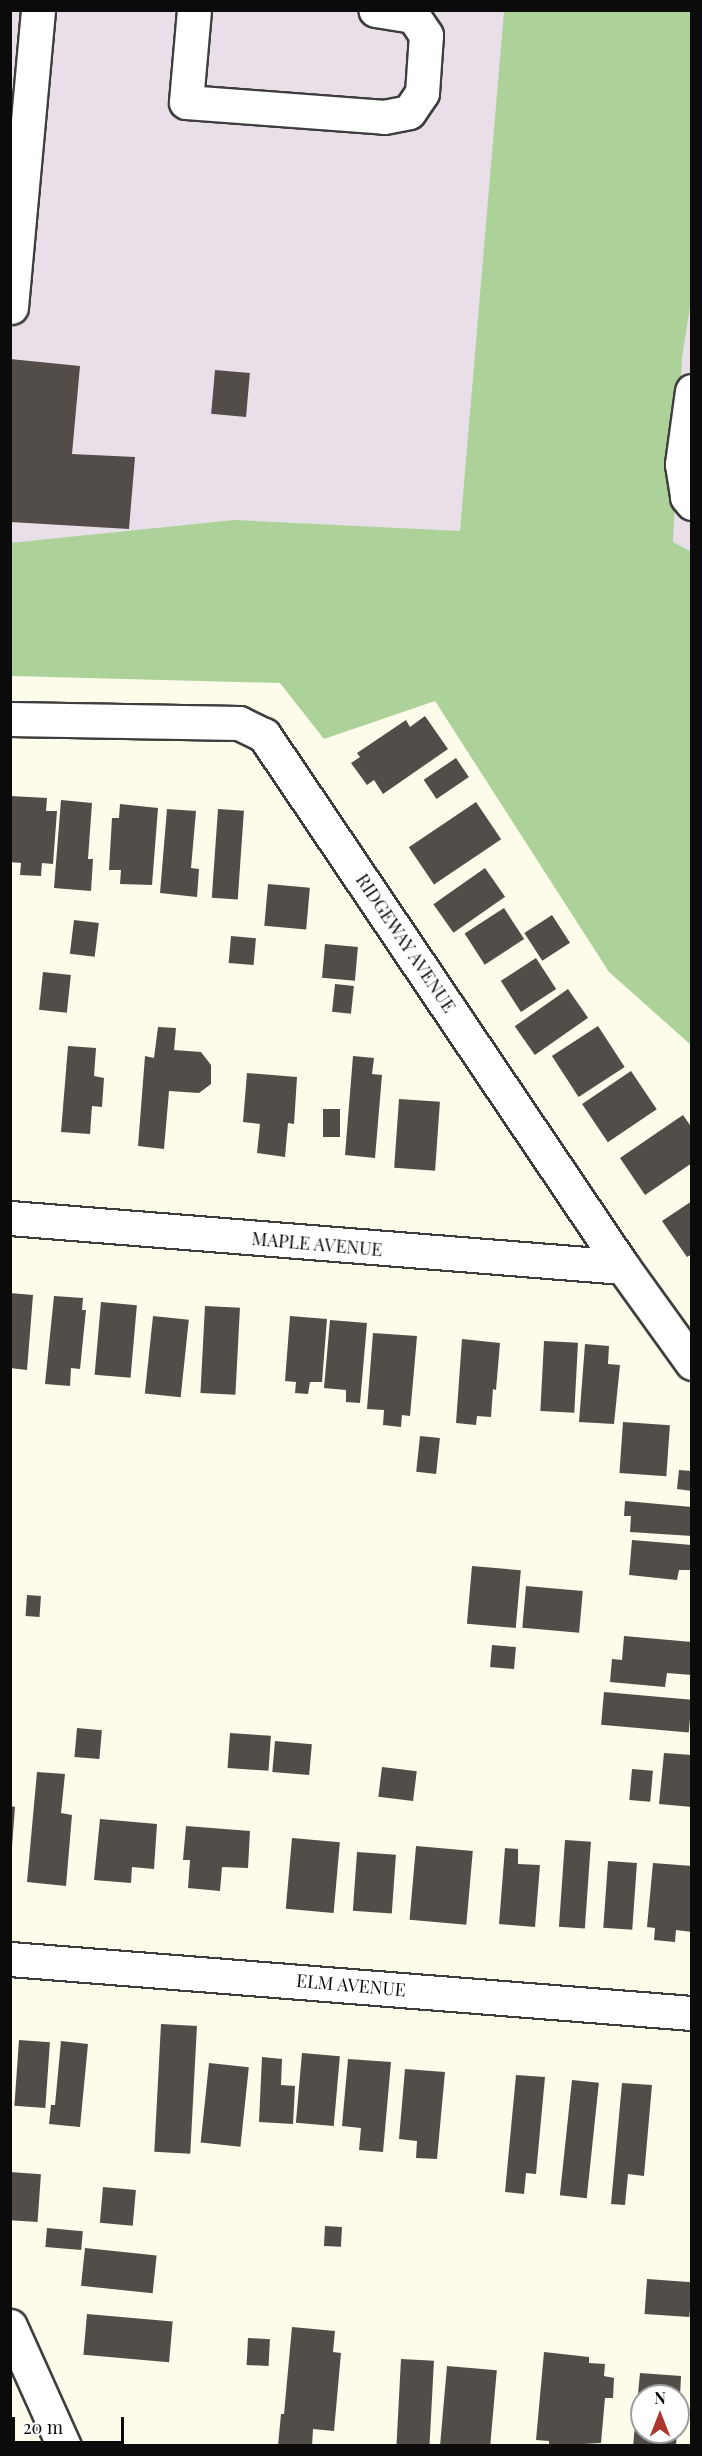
<!DOCTYPE html>
<html>
<head>
<meta charset="utf-8">
<style>
  body { margin:0 }
  #map { position:relative; width:702px; height:2456px; overflow:hidden; background:#fdfbea; font-family:"Playfair Display",serif }
  div>[style] { position:absolute }
  [style*='--x'] { left:calc(var(--x)*1px); top:calc(var(--y)*1px); width:calc(var(--w)*1px); rotate:calc(var(--a)*1deg) }
  .industrial>* { inset:0; background:#e9dfe9 }
  .forest>* { inset:0; background:#add299 }
  .building>* { inset:0; background:#524d48; transform-origin:0 0 }
  .roads { filter:drop-shadow(2px 0 #3e3e3e) drop-shadow(-2px 0 #3e3e3e) drop-shadow(0 2px #3e3e3e) drop-shadow(0 -2px #3e3e3e) }
  .minor>* { height:33px; margin:-16.5px; padding:0 16.5px; transform-origin:16.5px; border-radius:16.5px; background:#fff }
  span { translate:-50% -50%; white-space:nowrap; text-align:center; line-height:1.15; -webkit-text-stroke:6px #fff; paint-order:stroke }
  .street-label { font-size:18px; color:#0b0b0b }
  .frame { position:absolute; inset:0; border:12px solid #0b0b0b; pointer-events:none }
  .north { position:absolute; left:630px; top:2384px; width:60px; height:60px; box-sizing:border-box; background:#fff; border:2px solid #9d9d9d; border-radius:50%; rotate:0deg; font-size:16px; font-weight:700; line-height:24px; text-align:center; color:#0b0b0b }
  .north::after { content:''; display:block; margin:auto; width:21px; height:27px; background:#ac3731; clip-path:polygon(50% 0,100% 100%,50% 72%,0 100%) }
  .scale { position:absolute; left:12px; top:2417px; width:112px; height:27px; box-sizing:border-box; border:3px solid #0b0b0b; border-top:0; padding-left:8px; font-size:18px; line-height:21px; white-space:nowrap; color:#0b0b0b; -webkit-text-stroke:4px #fff; paint-order:stroke }
</style>
</head>
<body>
<div id="map">
  <div class="industrial">
    <i style="clip-path:polygon(11px 11px,539px 11px,691px 23px,691px 601px,11px 559px)"></i>
  </div>
  <div class="forest">
    <i style="clip-path:polygon(504px 11px,691px 11px,692px 295px,682px 357px,673px 542px,692px 552px,691px 1045px,609px 972px,435px 701px,324px 739px,280px 683px,11px 676px,10px 543px,234px 520px,460px 531px)"></i>
  </div>
  <div class="building">
    <i style="clip-path:polygon(10px 359px,80px 366px,72px 454px,135px 457px,129px 529px,10px 522px)"></i>
    <i style="left:215px;top:370px;width:35px;height:44px;rotate:5deg"></i>
    <i style="clip-path:polygon(425px 716px,448px 749px,383px 794px,374px 780px,367px 785px,351px 763px,360px 757px,357px 753px,406px 720px,410px 727px)"></i>
    <i style="left:456px;top:758px;width:23px;height:39px;rotate:56deg"></i>
    <i style="clip-path:polygon(11px 796px,47px 798px,46px 811px,57px 811px,53px 864px,42px 863px,41px 876px,20px 875px,21px 863px,10px 862px)"></i>
    <i style="clip-path:polygon(61px 800px,92px 803px,88px 859px,93px 859px,91px 891px,54px 888px)"></i>
    <i style="left:476px;top:802px;width:45px;height:81px;rotate:56deg"></i>
    <i style="clip-path:polygon(120px 804px,158px 808px,152px 885px,120px 884px,121px 870px,109px 870px,112px 818px,119px 818px)"></i>
    <i style="clip-path:polygon(167px 809px,196px 811px,191px 868px,199px 869px,197px 897px,160px 893px)"></i>
    <i style="left:218px;top:809px;width:26px;height:89px;rotate:4deg"></i>
    <i style="left:485px;top:868px;width:35px;height:63px;rotate:55deg"></i>
    <i style="left:268px;top:884px;width:42px;height:42px;rotate:5deg"></i>
    <i style="left:504px;top:908px;width:37px;height:47px;rotate:57deg"></i>
    <i style="left:552px;top:915px;width:33px;height:33px;rotate:57deg"></i>
    <i style="left:74px;top:920px;width:25px;height:34px;rotate:7deg"></i>
    <i style="left:231px;top:936px;width:25px;height:27px;rotate:5deg"></i>
    <i style="left:325px;top:944px;width:33px;height:34px;rotate:5deg"></i>
    <i style="left:536px;top:958px;width:37px;height:42px;rotate:57deg"></i>
    <i style="left:43px;top:972px;width:28px;height:38px;rotate:6deg"></i>
    <i style="left:335px;top:984px;width:19px;height:28px;rotate:6deg"></i>
    <i style="left:568px;top:989px;width:35px;height:65px;rotate:55deg"></i>
    <i style="left:598px;top:1026px;width:49px;height:55px;rotate:57deg"></i>
    <i style="clip-path:polygon(158px 1027px,176px 1028px,174px 1050px,201px 1052px,211px 1065px,211px 1084px,199px 1093px,169px 1091px,164px 1149px,138px 1146px,145px 1056px,154px 1058px)"></i>
    <i style="clip-path:polygon(68px 1046px,96px 1048px,94px 1076px,104px 1078px,102px 1107px,92px 1106px,90px 1134px,61px 1132px)"></i>
    <i style="clip-path:polygon(353px 1056px,374px 1058px,372px 1074px,382px 1075px,375px 1158px,345px 1155px)"></i>
    <i style="left:631px;top:1071px;width:46px;height:59px;rotate:56deg"></i>
    <i style="clip-path:polygon(247px 1073px,297px 1077px,294px 1124px,288px 1123px,285px 1157px,257px 1153px,260px 1124px,243px 1122px)"></i>
    <i style="left:399px;top:1099px;width:41px;height:69px;rotate:4deg"></i>
    <i style="left:323px;top:1109px;width:17px;height:28px"></i>
    <i style="clip-path:polygon(683px 1115px,692px 1128px,692px 1163px,645px 1195px,620px 1158px)"></i>
    <i style="clip-path:polygon(692px 1201px,692px 1254px,687px 1257px,662px 1221px)"></i>
    <i style="clip-path:polygon(10px 1293px,33px 1295px,27px 1370px,10px 1368px)"></i>
    <i style="clip-path:polygon(54px 1296px,83px 1298px,82px 1310px,86px 1310px,80px 1369px,71px 1368px,70px 1386px,45px 1384px)"></i>
    <i style="left:101px;top:1302px;width:36px;height:73px;rotate:5deg"></i>
    <i style="left:205px;top:1306px;width:35px;height:87px;rotate:3deg"></i>
    <i style="left:153px;top:1316px;width:36px;height:78px;rotate:6deg"></i>
    <i style="clip-path:polygon(290px 1316px,327px 1319px,322px 1382px,310px 1382px,308px 1394px,295px 1393px,296px 1382px,285px 1381px)"></i>
    <i style="clip-path:polygon(330px 1320px,367px 1323px,360px 1403px,346px 1402px,346px 1390px,324px 1388px)"></i>
    <i style="clip-path:polygon(373px 1333px,417px 1336px,410px 1416px,402px 1415px,401px 1427px,383px 1425px,384px 1410px,367px 1409px)"></i>
    <i style="clip-path:polygon(462px 1339px,500px 1343px,496px 1390px,493px 1389px,491px 1417px,477px 1416px,476px 1425px,456px 1423px)"></i>
    <i style="left:544px;top:1341px;width:34px;height:70px;rotate:3deg"></i>
    <i style="clip-path:polygon(585px 1344px,609px 1346px,608px 1364px,620px 1365px,614px 1424px,579px 1422px)"></i>
    <i style="left:623px;top:1422px;width:47px;height:51px;rotate:4deg"></i>
    <i style="left:420px;top:1436px;width:20px;height:36px;rotate:6deg"></i>
    <i style="clip-path:polygon(679px 1470px,692px 1471px,692px 1491px,677px 1489px)"></i>
    <i style="clip-path:polygon(625px 1501px,692px 1507px,692px 1536px,630px 1532px,631px 1516px,624px 1516px)"></i>
    <i style="clip-path:polygon(632px 1540px,692px 1545px,692px 1570px,679px 1570px,677px 1580px,629px 1575px)"></i>
    <i style="left:472px;top:1566px;width:49px;height:58px;rotate:5deg"></i>
    <i style="left:526px;top:1586px;width:57px;height:42px;rotate:5deg"></i>
    <i style="left:27px;top:1595px;width:14px;height:21px;rotate:4deg"></i>
    <i style="clip-path:polygon(624px 1636px,692px 1642px,692px 1675px,667px 1673px,665px 1687px,610px 1682px,612px 1659px,622px 1660px)"></i>
    <i style="left:492px;top:1645px;width:24px;height:22px;rotate:5deg"></i>
    <i style="left:604px;top:1692px;width:88px;height:33px;rotate:5deg"></i>
    <i style="left:77px;top:1728px;width:25px;height:29px;rotate:5deg"></i>
    <i style="left:230px;top:1733px;width:41px;height:35px;rotate:4deg"></i>
    <i style="left:275px;top:1741px;width:37px;height:31px;rotate:5deg"></i>
    <i style="clip-path:polygon(664px 1753px,692px 1755px,692px 1807px,659px 1804px)"></i>
    <i style="left:382px;top:1767px;width:35px;height:30px;rotate:7deg"></i>
    <i style="left:632px;top:1769px;width:21px;height:31px;rotate:5deg"></i>
    <i style="clip-path:polygon(37px 1772px,65px 1774px,61px 1813px,72px 1815px,66px 1886px,27px 1882px)"></i>
    <i style="clip-path:polygon(10px 1806px,15px 1807px,12px 1847px,10px 1847px)"></i>
    <i style="clip-path:polygon(100px 1819px,157px 1824px,154px 1869px,132px 1867px,131px 1883px,94px 1880px)"></i>
    <i style="clip-path:polygon(186px 1826px,250px 1831px,248px 1868px,222px 1867px,220px 1891px,188px 1888px,190px 1860px,183px 1860px)"></i>
    <i style="left:292px;top:1838px;width:48px;height:71px;rotate:5deg"></i>
    <i style="left:565px;top:1840px;width:26px;height:87px;rotate:4deg"></i>
    <i style="left:416px;top:1846px;width:57px;height:74px;rotate:5deg"></i>
    <i style="clip-path:polygon(505px 1848px,518px 1849px,518px 1864px,540px 1865px,535px 1927px,499px 1924px)"></i>
    <i style="left:357px;top:1852px;width:39px;height:59px;rotate:4deg"></i>
    <i style="left:608px;top:1861px;width:29px;height:67px;rotate:4deg"></i>
    <i style="clip-path:polygon(653px 1863px,692px 1866px,692px 1932px,676px 1930px,675px 1942px,654px 1940px,655px 1928px,647px 1927px)"></i>
    <i style="left:161px;top:2024px;width:36px;height:128px;rotate:3deg"></i>
    <i style="left:19px;top:2040px;width:31px;height:66px;rotate:4deg"></i>
    <i style="clip-path:polygon(61px 2041px,88px 2044px,80px 2127px,49px 2124px,51px 2105px,55px 2105px)"></i>
    <i style="left:302px;top:2053px;width:38px;height:70px;rotate:5deg"></i>
    <i style="clip-path:polygon(262px 2057px,282px 2059px,281px 2085px,295px 2086px,293px 2124px,259px 2122px)"></i>
    <i style="clip-path:polygon(348px 2059px,391px 2062px,383px 2152px,359px 2150px,361px 2128px,342px 2126px)"></i>
    <i style="left:209px;top:2063px;width:40px;height:80px;rotate:6deg"></i>
    <i style="clip-path:polygon(405px 2069px,445px 2072px,437px 2159px,416px 2158px,417px 2141px,399px 2139px)"></i>
    <i style="clip-path:polygon(516px 2075px,545px 2077px,536px 2174px,526px 2173px,524px 2194px,505px 2192px)"></i>
    <i style="left:572px;top:2080px;width:27px;height:116px;rotate:6deg"></i>
    <i style="clip-path:polygon(622px 2083px,652px 2085px,644px 2176px,628px 2174px,625px 2205px,611px 2204px)"></i>
    <i style="left:10px;top:2172px;width:31px;height:48px;rotate:4deg"></i>
    <i style="left:103px;top:2187px;width:33px;height:36px;rotate:5deg"></i>
    <i style="left:325px;top:2226px;width:17px;height:20px;rotate:3deg"></i>
    <i style="left:47px;top:2228px;width:36px;height:19px;rotate:5deg"></i>
    <i style="left:85px;top:2248px;width:72px;height:38px;rotate:6deg"></i>
    <i style="left:647px;top:2279px;width:45px;height:35px;rotate:4deg"></i>
    <i style="left:87px;top:2314px;width:86px;height:41px;rotate:5deg"></i>
    <i style="clip-path:polygon(292px 2327px,335px 2331px,333px 2352px,341px 2353px,334px 2431px,313px 2429px,312px 2446px,278px 2446px,281px 2414px,284px 2414px)"></i>
    <i style="left:248px;top:2338px;width:22px;height:27px;rotate:3deg"></i>
    <i style="clip-path:polygon(544px 2352px,589px 2357px,589px 2363px,605px 2364px,604px 2376px,614px 2378px,613px 2398px,605px 2398px,601px 2443px,549px 2446px,549px 2441px,536px 2440px)"></i>
    <i style="left:401px;top:2359px;width:33px;height:87px;rotate:3deg"></i>
    <i style="left:447px;top:2366px;width:50px;height:80px;rotate:5deg"></i>
    <i style="clip-path:polygon(640px 2373px,681px 2376px,680px 2396px,642px 2396px,642px 2432px,677px 2432px,676px 2446px,633px 2446px)"></i>
  </div>
  <div class="roads">
    <div class="minor">
      <i style="--x:194;--y:10;--w:92;--a:95"></i>
      <i style="--x:186;--y:102;--w:199;--a:4.3"></i>
      <i style="--x:384;--y:117;--w:25;--a:-11"></i>
      <i style="--x:409;--y:112;--w:23;--a:-56"></i>
      <i style="--x:422;--y:93;--w:58;--a:-86.1"></i>
      <i style="--x:426;--y:35;--w:23;--a:-124"></i>
      <i style="--x:413;--y:16;--w:38;--a:-171"></i>
      <i style="--x:11;--y:307;--w:298;--a:-84.8"></i>
      <i style="--x:692;--y:391;--w:74;--a:97.8"></i>
      <i style="--x:682;--y:464;--w:33;--a:81"></i>
      <i style="--x:687;--y:497;--w:8;--a:50"></i>
      <i style="--x:10;--y:719;--w:229;--a:1"></i>
      <i style="--x:239;--y:723;--w:28;--a:26"></i>
      <i style="--x:264;--y:735;--w:642;--a:55.99"></i>
      <i style="--x:623;--y:1267;--w:118;--a:54.3"></i>
      <i style="--x:10;--y:1218;--w:615;--a:4.57"></i>
      <i style="--x:10;--y:1959;--w:684;--a:4.53"></i>
      <i style="--x:10;--y:2326;--w:132;--a:65.8"></i>
    </div>
  </div>
  <div class="street-label">
    <span style="left:406px;top:943px;rotate:56deg">RIDGEWAY AVENUE</span>
    <span style="left:317px;top:1244px;rotate:5deg">MAPLE AVENUE</span>
    <span style="left:351px;top:1985px;rotate:5deg">ELM AVENUE</span>
  </div>
  <div class="frame"></div>
  <div class="north">N</div>
  <div class="scale">20 m</div>
</div>
</body>
</html>
